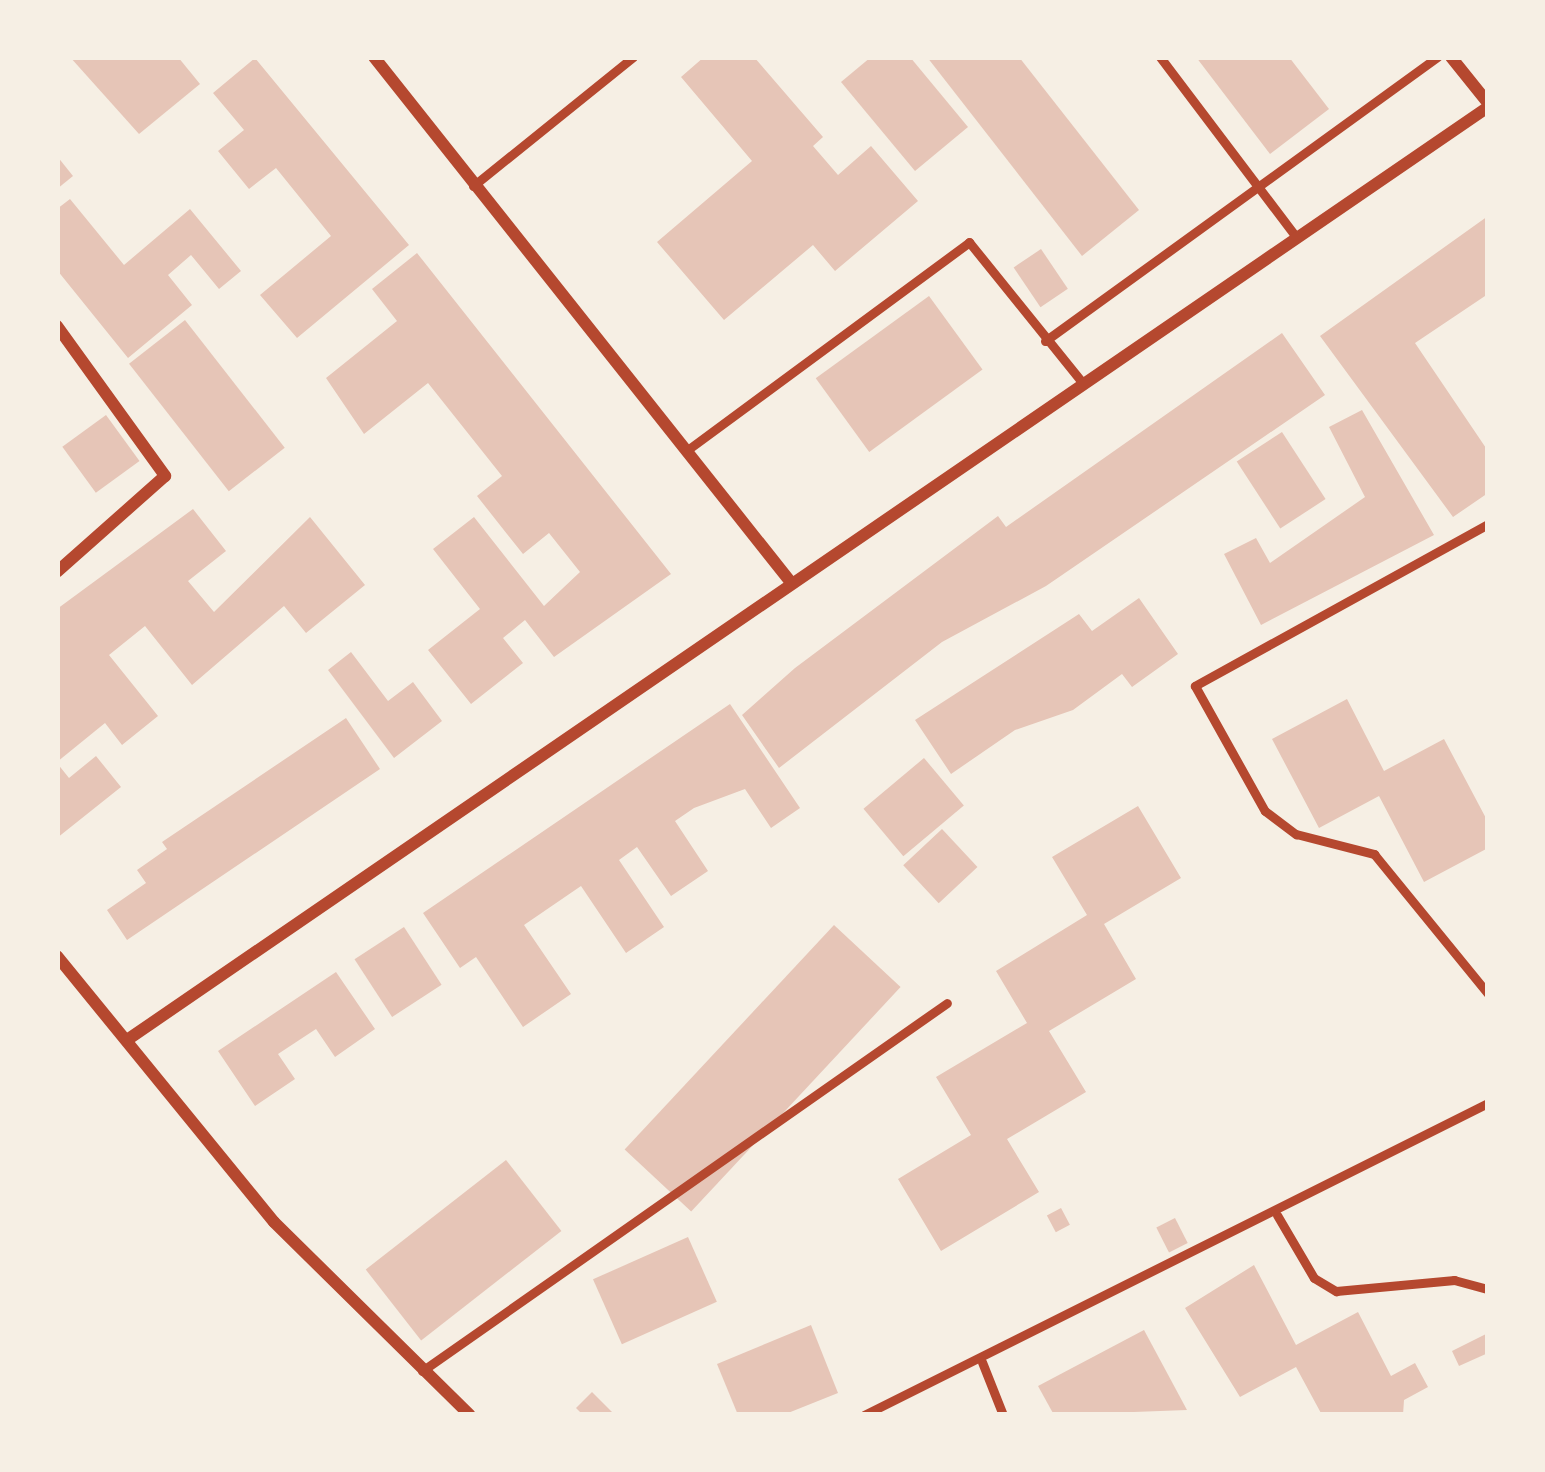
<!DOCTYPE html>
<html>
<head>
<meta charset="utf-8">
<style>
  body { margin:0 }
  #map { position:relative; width:1545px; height:1472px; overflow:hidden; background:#f6efe4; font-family:"Crimson Pro",serif }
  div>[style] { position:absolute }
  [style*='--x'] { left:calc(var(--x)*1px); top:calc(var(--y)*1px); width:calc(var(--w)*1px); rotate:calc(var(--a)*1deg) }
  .building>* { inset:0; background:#e6c5b7; transform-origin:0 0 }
  .service>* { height:9px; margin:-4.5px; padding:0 4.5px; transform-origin:4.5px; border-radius:4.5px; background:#b5482f }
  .minor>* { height:12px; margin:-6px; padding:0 6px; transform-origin:6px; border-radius:6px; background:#b5482f }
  span { translate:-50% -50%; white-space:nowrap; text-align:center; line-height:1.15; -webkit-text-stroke:12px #f6efe4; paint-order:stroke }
  .frame { position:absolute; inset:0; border:60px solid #f6efe4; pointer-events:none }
</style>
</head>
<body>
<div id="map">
  <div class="building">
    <i style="clip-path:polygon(70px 57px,178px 57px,200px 84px,139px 134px)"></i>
    <i style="clip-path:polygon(704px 57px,754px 57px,823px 137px,813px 146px,838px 175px,871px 146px,918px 201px,835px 271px,813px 245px,724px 320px,657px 242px,752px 161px,681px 77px)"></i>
    <i style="clip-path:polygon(871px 57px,910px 57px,968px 127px,915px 171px,841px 82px)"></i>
    <i style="clip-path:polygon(927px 57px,1019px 57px,1139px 210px,1082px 256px)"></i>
    <i style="clip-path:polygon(1196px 57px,1289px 57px,1329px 109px,1270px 154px)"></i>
    <i style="clip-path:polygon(255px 58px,409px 245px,297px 338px,260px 295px,331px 236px,276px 168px,249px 189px,218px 151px,244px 130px,213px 93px)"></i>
    <i style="clip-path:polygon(57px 156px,73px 176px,57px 189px)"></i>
    <i style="clip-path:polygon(70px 199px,124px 265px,190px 209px,241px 271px,219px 289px,191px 255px,168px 275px,192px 305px,128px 358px,57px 270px,57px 209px)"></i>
    <i style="clip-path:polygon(1488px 216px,1488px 294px,1415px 343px,1488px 451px,1488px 493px,1453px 517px,1320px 336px)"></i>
    <i style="left:1041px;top:249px;width:48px;height:33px;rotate:56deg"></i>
    <i style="clip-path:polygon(417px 253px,671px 574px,554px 657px,525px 620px,503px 638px,523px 663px,471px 704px,428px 650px,480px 609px,433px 549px,474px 517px,544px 606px,580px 572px,549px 533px,523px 554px,507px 534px,477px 496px,502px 476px,428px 383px,364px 434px,326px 378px,397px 321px,372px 289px)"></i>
    <i style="left:929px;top:296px;width:91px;height:140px;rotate:54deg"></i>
    <i style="left:185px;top:320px;width:162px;height:71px;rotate:52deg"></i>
    <i style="clip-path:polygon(1282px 333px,1325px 395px,1046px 586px,942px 642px,779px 768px,742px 715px,795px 668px,998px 516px,1006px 527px)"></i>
    <i style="clip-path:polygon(1362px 410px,1434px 535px,1261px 625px,1224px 554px,1256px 538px,1270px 563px,1365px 497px,1329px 427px)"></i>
    <i style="left:106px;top:415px;width:57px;height:54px;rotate:54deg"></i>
    <i style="left:1282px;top:432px;width:80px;height:54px;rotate:57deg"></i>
    <i style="clip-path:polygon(193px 509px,226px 551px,188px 581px,214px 612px,310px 517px,365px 585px,306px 633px,284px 606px,192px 685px,145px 626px,109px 655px,158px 716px,122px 745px,105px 723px,57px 762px,57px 609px)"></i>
    <i style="clip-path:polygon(1139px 598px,1178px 654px,1132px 687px,1122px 674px,1073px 710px,1015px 730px,951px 774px,915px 720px,1079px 614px,1092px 631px)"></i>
    <i style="clip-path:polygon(351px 652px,388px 701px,413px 682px,442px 721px,394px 758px,328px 670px)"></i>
    <i style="clip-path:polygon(1347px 699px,1384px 771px,1444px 739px,1488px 822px,1488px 848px,1424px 882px,1379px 796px,1319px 828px,1272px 739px)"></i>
    <i style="clip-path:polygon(730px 704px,800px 808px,771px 828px,745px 789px,694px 808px,675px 821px,708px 871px,671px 896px,637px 847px,619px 860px,664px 927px,626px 953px,581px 886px,524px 925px,571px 994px,523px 1027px,476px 957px,460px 968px,423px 913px)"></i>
    <i style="clip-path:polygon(346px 718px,380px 769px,127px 940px,107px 910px,146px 883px,137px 870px,167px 849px,162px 842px)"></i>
    <i style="clip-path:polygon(96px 756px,121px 787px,57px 838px,57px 763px,69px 778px)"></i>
    <i style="left:924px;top:758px;width:62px;height:79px;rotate:50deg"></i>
    <i style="clip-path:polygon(1138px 806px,1181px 878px,1104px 924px,1136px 979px,1049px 1031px,1086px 1092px,1007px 1139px,1039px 1192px,941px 1251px,898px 1179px,971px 1135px,936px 1077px,1027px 1023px,996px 971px,1087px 915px,1052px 857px)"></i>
    <i style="left:942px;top:829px;width:52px;height:53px;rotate:47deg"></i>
    <i style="left:834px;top:925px;width:91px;height:307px;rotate:43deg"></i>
    <i style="left:404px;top:927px;width:69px;height:59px;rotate:57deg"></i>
    <i style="clip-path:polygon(336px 972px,375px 1029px,335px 1057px,316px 1029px,278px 1054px,295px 1079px,255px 1106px,218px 1051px)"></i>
    <i style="left:506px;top:1160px;width:90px;height:178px;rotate:52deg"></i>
    <i style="left:1061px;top:1208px;width:19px;height:16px;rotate:62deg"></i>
    <i style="left:1175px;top:1218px;width:28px;height:21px;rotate:63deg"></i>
    <i style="left:688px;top:1237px;width:71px;height:104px;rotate:66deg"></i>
    <i style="clip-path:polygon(1254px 1265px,1296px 1345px,1358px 1312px,1391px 1376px,1415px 1363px,1428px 1387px,1404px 1400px,1403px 1415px,1322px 1415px,1296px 1367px,1240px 1397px,1185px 1308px)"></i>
    <i style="clip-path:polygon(811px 1325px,838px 1393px,783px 1415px,738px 1415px,717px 1364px)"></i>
    <i style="clip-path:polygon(1144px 1330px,1187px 1410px,1054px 1415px,1038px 1386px)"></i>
    <i style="clip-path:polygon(1488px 1333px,1488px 1353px,1459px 1366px,1452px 1351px)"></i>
    <i style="clip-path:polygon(592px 1392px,615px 1415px,583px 1415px,576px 1408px)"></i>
  </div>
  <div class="service">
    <i style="--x:1160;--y:57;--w:226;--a:52.9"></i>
    <i style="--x:473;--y:186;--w:206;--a:-38.9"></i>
    <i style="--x:1045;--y:341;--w:484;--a:-35.9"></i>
    <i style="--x:686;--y:451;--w:352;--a:-36.4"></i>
    <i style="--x:969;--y:242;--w:179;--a:51.1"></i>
    <i style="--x:1488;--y:524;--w:335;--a:151.1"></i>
    <i style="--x:1195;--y:686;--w:143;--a:60.8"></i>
    <i style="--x:1265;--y:811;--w:39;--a:37"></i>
    <i style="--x:1296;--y:834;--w:81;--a:14.4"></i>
    <i style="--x:1374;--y:854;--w:181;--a:50.8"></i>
    <i style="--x:1277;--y:1215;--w:73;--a:59.6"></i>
    <i style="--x:1314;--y:1278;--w:26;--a:31"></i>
    <i style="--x:1336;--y:1291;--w:119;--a:-5.3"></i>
    <i style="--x:1454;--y:1280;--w:35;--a:15"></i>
    <i style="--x:982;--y:1362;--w:57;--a:68.4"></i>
    <i style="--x:422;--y:1371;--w:641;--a:-35.03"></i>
    <i style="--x:864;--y:1415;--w:698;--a:-26.57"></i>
  </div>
  <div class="minor">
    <i style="--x:374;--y:57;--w:668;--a:51.57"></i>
    <i style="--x:1451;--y:57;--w:59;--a:51.2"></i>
    <i style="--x:57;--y:326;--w:185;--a:54.2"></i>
    <i style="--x:165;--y:476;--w:144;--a:138.4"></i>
    <i style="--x:57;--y:956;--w:343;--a:50.8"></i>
    <i style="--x:274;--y:1222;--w:275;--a:44.6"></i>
    <i style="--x:127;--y:1040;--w:1650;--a:-34.43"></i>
  </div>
  <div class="frame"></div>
</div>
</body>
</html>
